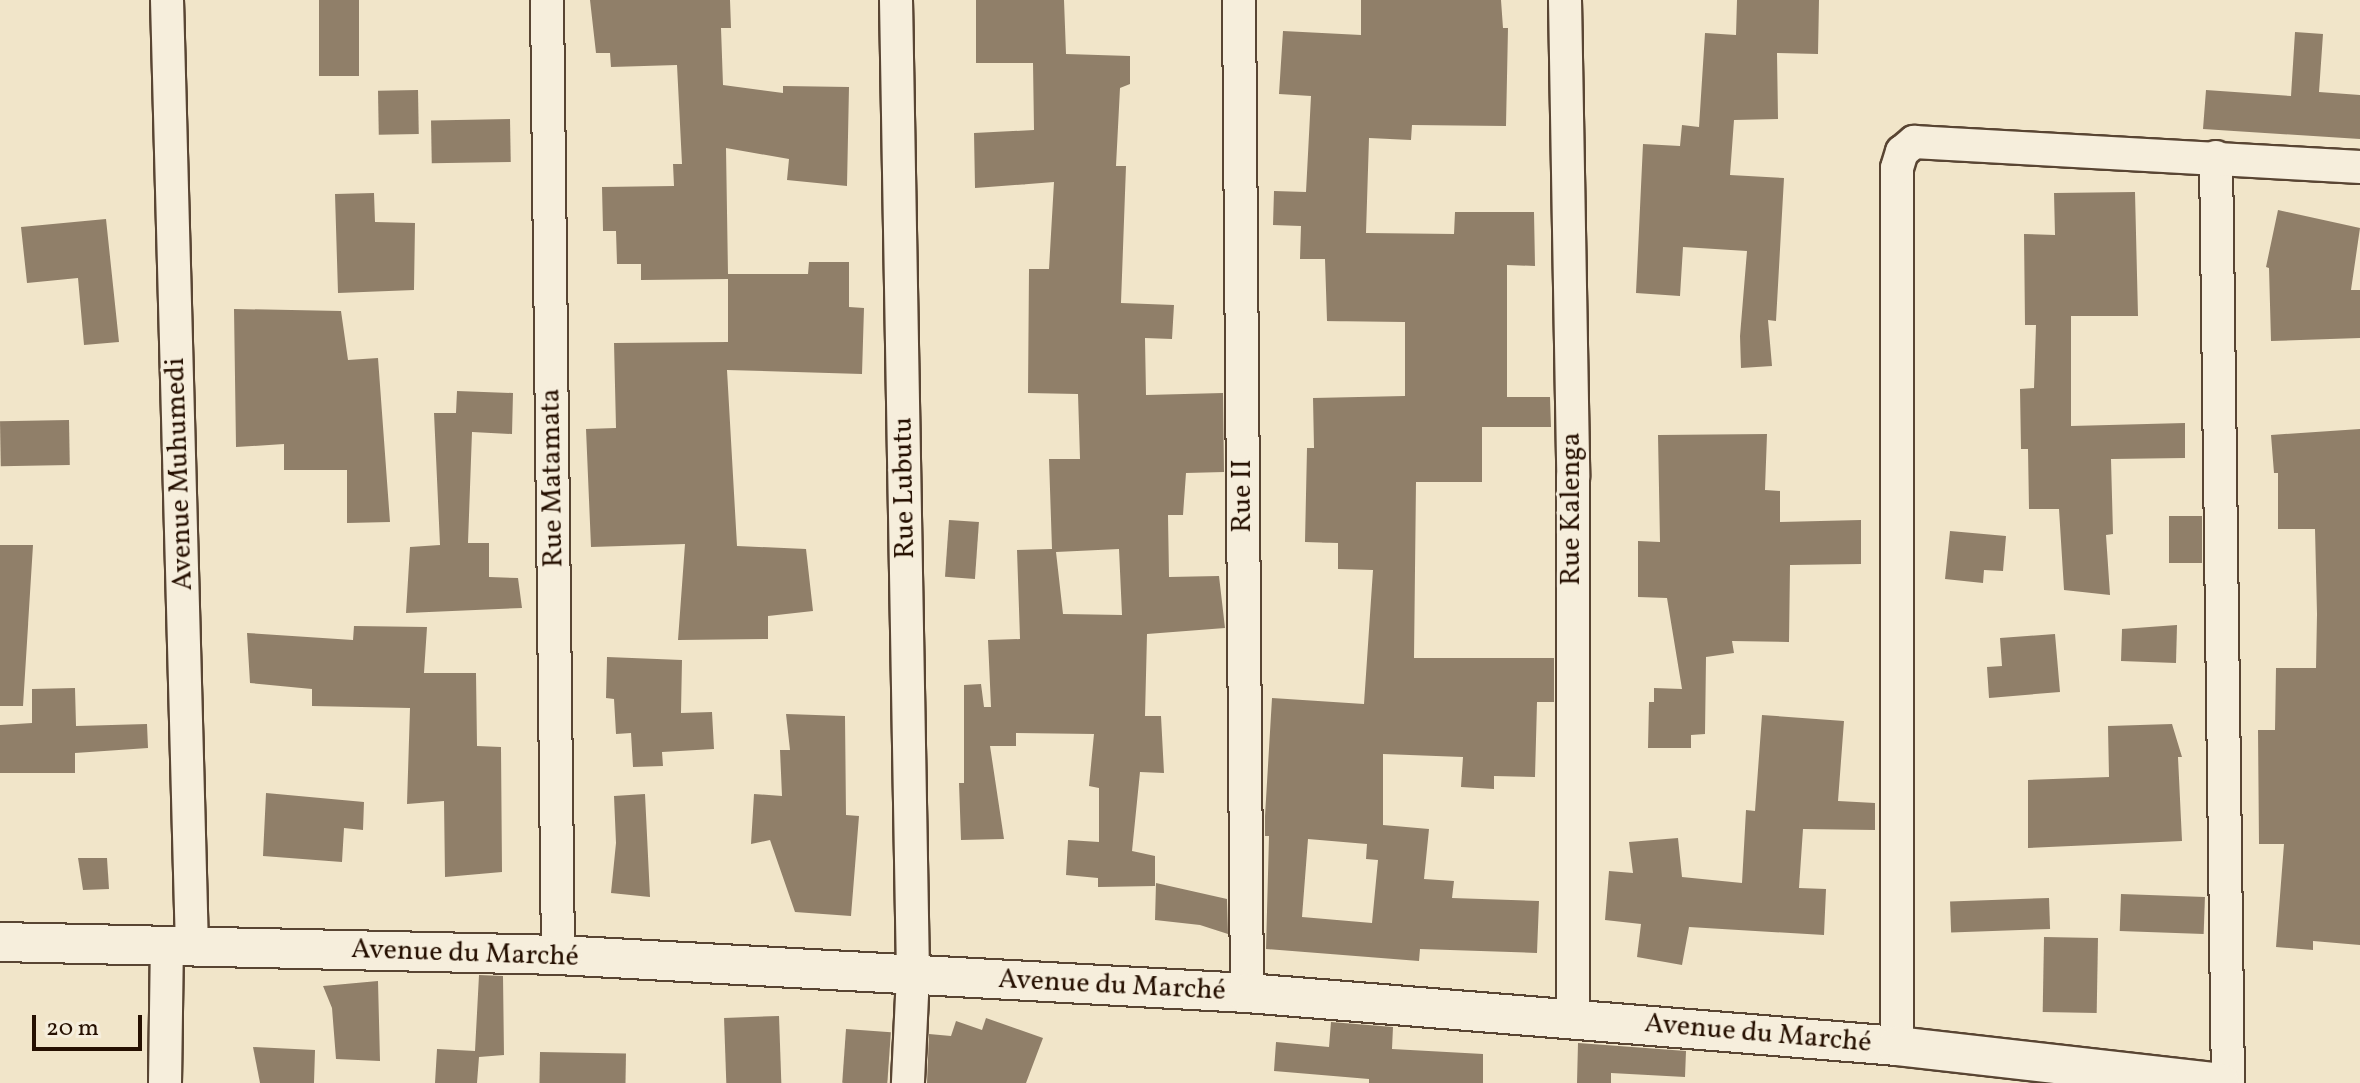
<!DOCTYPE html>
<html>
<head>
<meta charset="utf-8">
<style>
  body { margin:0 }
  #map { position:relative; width:2360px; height:1083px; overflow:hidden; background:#f1e5c9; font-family:Vollkorn,serif }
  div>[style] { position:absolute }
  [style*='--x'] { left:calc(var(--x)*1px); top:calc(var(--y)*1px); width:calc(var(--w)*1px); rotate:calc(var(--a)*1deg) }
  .building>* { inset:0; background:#907f69; transform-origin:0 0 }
  .roads { filter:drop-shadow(2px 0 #594533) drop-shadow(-2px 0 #594533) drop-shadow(0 2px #594533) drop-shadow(0 -2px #594533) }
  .minor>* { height:32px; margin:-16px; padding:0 16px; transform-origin:16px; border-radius:16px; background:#f6eedc }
  .tertiary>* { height:38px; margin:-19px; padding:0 19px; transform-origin:19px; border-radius:19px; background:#f6eedc }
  span { translate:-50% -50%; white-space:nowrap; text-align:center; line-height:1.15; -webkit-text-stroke:6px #f6eedc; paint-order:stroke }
  .street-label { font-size:28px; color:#261001 }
  .scale { position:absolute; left:32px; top:1015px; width:110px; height:36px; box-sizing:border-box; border:4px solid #261001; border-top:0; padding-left:10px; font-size:24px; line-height:28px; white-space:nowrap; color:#261001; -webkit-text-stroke:6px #f6eedc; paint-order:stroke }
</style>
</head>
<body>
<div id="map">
  <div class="building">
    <i style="left:319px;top:0;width:40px;height:76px"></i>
    <i style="clip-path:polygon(590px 0,730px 0,731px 28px,721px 28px,723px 85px,783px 93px,783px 86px,849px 87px,847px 186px,787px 180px,789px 159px,726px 148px,728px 274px,808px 274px,809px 262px,849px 262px,849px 307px,864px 308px,862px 374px,727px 370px,737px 546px,806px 549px,813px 611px,768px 616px,768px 639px,678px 640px,685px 544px,591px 547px,586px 429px,616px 428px,614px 343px,728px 342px,728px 279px,641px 280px,641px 264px,617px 264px,616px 231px,603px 231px,602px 187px,674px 186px,673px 164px,682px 164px,677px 65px,611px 67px,610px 53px,596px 53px)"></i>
    <i style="clip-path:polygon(evenodd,976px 0,1064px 0,1066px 54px,1130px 56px,1130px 84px,1120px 88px,1116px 166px,1126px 166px,1121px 303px,1174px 305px,1172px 339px,1145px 338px,1146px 395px,1223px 393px,1224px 472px,1186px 473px,1183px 515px,1168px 515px,1169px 577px,1219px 576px,1225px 628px,1147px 634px,1145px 716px,1161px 716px,1164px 773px,1140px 772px,1132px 851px,1155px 856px,1155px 886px,1098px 887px,1098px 878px,1066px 875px,1068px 840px,1099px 842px,1099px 788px,1089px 786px,1094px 734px,1016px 733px,1016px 746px,990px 746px,1004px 839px,961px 840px,959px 783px,964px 783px,964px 685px,981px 684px,984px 707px,991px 707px,988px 640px,1020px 639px,1017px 550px,1052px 549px,1049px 459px,1080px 459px,1078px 394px,1028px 393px,1029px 269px,1049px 269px,1054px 182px,975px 188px,974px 133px,1034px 130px,1033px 63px,976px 63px,976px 0,1119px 549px,1122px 615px,1063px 614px,1056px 552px,1119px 549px)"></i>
    <i style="clip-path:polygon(evenodd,1361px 0,1501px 0,1503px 28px,1508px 28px,1506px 126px,1412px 125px,1411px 140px,1369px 138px,1366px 233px,1454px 234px,1455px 212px,1534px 212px,1535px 266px,1507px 265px,1507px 397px,1550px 397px,1551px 427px,1482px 427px,1482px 482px,1416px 482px,1414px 658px,1554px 658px,1554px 702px,1537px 702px,1535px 777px,1494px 776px,1494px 789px,1461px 787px,1463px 757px,1383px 754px,1383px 825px,1429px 829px,1424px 879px,1454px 881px,1452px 898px,1539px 901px,1537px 953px,1420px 949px,1419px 961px,1266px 949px,1269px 836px,1265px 836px,1265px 816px,1272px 698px,1364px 704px,1373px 570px,1338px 569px,1338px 543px,1305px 542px,1307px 448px,1314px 448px,1313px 398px,1405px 396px,1405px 322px,1327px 321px,1325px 259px,1300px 259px,1301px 226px,1273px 225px,1274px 191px,1306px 192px,1311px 96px,1279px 94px,1283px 31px,1361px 35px,1361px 0,1308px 839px,1367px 844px,1366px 859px,1378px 860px,1372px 923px,1302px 917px,1308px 839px)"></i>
    <i style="clip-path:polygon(1737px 0,1819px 0,1818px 54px,1777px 53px,1778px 119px,1734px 120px,1730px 175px,1784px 178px,1776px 321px,1768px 320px,1772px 366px,1741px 368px,1740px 336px,1747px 251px,1683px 247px,1680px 296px,1636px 293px,1643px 144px,1680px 146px,1682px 125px,1699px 127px,1705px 33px,1736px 35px)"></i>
    <i style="clip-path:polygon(2295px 32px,2323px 34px,2319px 92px,2360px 95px,2360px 139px,2203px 129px,2206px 90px,2291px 96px)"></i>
    <i style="left:418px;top:90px;width:44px;height:40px;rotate:89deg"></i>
    <i style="left:510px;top:119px;width:43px;height:79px;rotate:89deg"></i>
    <i style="clip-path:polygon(2135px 192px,2138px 316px,2071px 316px,2071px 426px,2185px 423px,2185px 458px,2111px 459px,2113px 534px,2106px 535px,2110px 595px,2064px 590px,2059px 509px,2029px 509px,2028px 449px,2021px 449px,2020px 389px,2034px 388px,2036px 325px,2025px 325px,2024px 234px,2055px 235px,2054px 193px)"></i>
    <i style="clip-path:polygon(374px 193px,375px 222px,415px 223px,414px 290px,338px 293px,335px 194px)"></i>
    <i style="clip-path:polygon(2278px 210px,2360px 228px,2351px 290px,2360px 290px,2360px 338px,2271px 341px,2269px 268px,2266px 267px)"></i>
    <i style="clip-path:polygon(106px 219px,119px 342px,84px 345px,78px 278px,27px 283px,21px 227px)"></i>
    <i style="clip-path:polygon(234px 309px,341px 311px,348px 360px,378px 358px,390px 522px,347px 523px,347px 470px,284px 470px,284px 444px,236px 447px)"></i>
    <i style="clip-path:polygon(457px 391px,513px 393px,512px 434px,472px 432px,468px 543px,489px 543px,489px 577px,518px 578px,522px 608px,406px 613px,410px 547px,440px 545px,434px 413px,456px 413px)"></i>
    <i style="left:69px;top:420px;width:45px;height:69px;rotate:89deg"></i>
    <i style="clip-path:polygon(2360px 429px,2360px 945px,2313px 941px,2313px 950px,2276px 947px,2284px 844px,2259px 844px,2258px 730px,2275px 730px,2276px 668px,2316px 668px,2317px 614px,2315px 529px,2278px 529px,2278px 473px,2274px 473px,2271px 435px)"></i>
    <i style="clip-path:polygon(1767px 434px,1765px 490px,1780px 491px,1780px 522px,1861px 520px,1861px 564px,1790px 565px,1789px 642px,1732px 641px,1734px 653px,1706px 657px,1705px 734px,1691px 735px,1691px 748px,1648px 748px,1649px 702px,1654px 702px,1654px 688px,1682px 689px,1667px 598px,1638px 597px,1638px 541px,1660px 542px,1658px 435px)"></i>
    <i style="left:2169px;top:516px;width:33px;height:47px"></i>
    <i style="left:949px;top:520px;width:30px;height:57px;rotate:4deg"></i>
    <i style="clip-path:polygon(1950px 531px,2006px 536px,2003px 571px,1984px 570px,1983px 583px,1945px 579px)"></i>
    <i style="clip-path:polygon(0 545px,33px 545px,23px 706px,0 706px)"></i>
    <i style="clip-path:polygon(2177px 625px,2176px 663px,2121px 661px,2122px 629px)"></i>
    <i style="clip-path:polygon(354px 626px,427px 627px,424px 673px,476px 673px,477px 746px,501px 747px,502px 872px,445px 877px,444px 801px,407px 804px,410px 708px,312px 706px,312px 689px,250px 683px,247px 633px,353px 640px)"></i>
    <i style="clip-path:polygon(2055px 634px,2060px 692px,1989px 698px,1987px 667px,2002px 666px,2000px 638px)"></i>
    <i style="clip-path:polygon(607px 657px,682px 660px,681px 713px,712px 712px,714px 749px,662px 752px,663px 766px,633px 767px,631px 733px,616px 734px,614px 699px,606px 698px)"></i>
    <i style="clip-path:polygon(75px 688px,76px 726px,147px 724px,148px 748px,75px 753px,75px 773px,0 773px,0 725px,32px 723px,32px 689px)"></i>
    <i style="clip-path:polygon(786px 714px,845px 716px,846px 815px,859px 816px,851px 916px,795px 912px,770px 840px,751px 844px,754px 794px,782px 796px,780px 750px,790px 750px)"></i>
    <i style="clip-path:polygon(1762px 715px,1844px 721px,1838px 801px,1875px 803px,1875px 830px,1803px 829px,1799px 888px,1826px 889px,1824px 935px,1689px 927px,1682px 965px,1637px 957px,1641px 924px,1605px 920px,1609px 871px,1633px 873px,1629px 842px,1678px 838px,1682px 877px,1742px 883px,1746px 810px,1755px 811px)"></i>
    <i style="clip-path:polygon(2172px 724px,2182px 757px,2178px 757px,2182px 841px,2028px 848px,2028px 780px,2109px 777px,2108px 726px)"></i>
    <i style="clip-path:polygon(266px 793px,364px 802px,363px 830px,344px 828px,342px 862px,263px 856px)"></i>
    <i style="clip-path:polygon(645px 794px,650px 897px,611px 893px,616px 843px,614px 796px)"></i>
    <i style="clip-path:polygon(78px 858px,107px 858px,109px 889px,83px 890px)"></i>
    <i style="clip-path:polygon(1156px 883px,1227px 899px,1228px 934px,1200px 925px,1155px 920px)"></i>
    <i style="left:2121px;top:894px;width:84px;height:37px;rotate:2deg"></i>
    <i style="left:2049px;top:898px;width:31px;height:99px;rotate:88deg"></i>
    <i style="left:2044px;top:937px;width:54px;height:75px;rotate:1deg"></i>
    <i style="clip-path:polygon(479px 975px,503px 976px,504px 1055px,479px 1057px,477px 1083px,435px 1083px,437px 1049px,475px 1051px)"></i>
    <i style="clip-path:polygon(378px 981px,380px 1061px,336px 1059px,332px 1008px,323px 986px)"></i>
    <i style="left:779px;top:1016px;width:67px;height:55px;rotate:88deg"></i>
    <i style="clip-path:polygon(986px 1018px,1043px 1038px,1026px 1083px,927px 1083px,929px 1034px,951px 1036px,956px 1021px,982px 1030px)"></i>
    <i style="clip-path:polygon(1331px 1022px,1393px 1027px,1392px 1049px,1483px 1054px,1483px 1083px,1369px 1083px,1369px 1079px,1274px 1071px,1276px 1042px,1329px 1047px)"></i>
    <i style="left:846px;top:1029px;width:45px;height:54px;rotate:4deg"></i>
    <i style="clip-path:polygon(1578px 1043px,1686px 1051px,1685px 1077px,1611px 1073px,1611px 1083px,1577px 1083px)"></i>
    <i style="clip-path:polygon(253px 1047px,315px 1050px,314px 1083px,260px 1083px)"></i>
    <i style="left:540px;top:1052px;width:86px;height:31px;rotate:1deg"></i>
  </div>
  <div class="roads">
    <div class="minor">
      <i style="--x:167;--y:0;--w:947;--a:88.49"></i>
      <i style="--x:547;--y:0;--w:955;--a:89.34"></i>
      <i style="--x:896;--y:0;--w:975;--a:89"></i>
      <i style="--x:913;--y:975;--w:108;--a:92.7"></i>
      <i style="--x:1239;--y:0;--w:993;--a:89.54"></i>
      <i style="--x:1565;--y:0;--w:477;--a:89"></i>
      <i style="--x:1573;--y:477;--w:541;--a:90"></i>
      <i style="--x:2216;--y:157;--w:926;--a:89.26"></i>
      <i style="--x:1897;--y:1046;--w:878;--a:-90"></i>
      <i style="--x:1897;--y:168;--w:17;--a:-73"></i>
      <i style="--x:1902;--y:152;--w:16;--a:-40"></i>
      <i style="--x:1914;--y:142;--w:447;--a:3.2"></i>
      <i style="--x:165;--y:1083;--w:136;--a:-89.2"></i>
    </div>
    <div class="tertiary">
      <i style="--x:0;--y:942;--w:558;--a:1.33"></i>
      <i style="--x:558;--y:955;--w:690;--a:3.16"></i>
      <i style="--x:1247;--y:993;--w:652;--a:4.66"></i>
      <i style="--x:1897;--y:1046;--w:325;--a:6.5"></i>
    </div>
  </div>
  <div class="street-label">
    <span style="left:180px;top:474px;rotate:-92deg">Avenue Muhumedi</span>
    <span style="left:553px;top:478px;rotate:-91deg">Rue Matamata</span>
    <span style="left:905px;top:488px;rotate:-91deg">Rue Lubutu</span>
    <span style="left:1243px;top:496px;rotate:-90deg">Rue II</span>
    <span style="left:1572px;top:509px;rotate:-90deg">Rue Kalenga</span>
    <span style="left:465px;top:954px;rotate:2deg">Avenue du Marché</span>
    <span style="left:1112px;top:986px;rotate:3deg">Avenue du Marché</span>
    <span style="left:1758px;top:1034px;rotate:5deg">Avenue du Marché</span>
  </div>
  <div class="scale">20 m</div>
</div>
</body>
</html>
